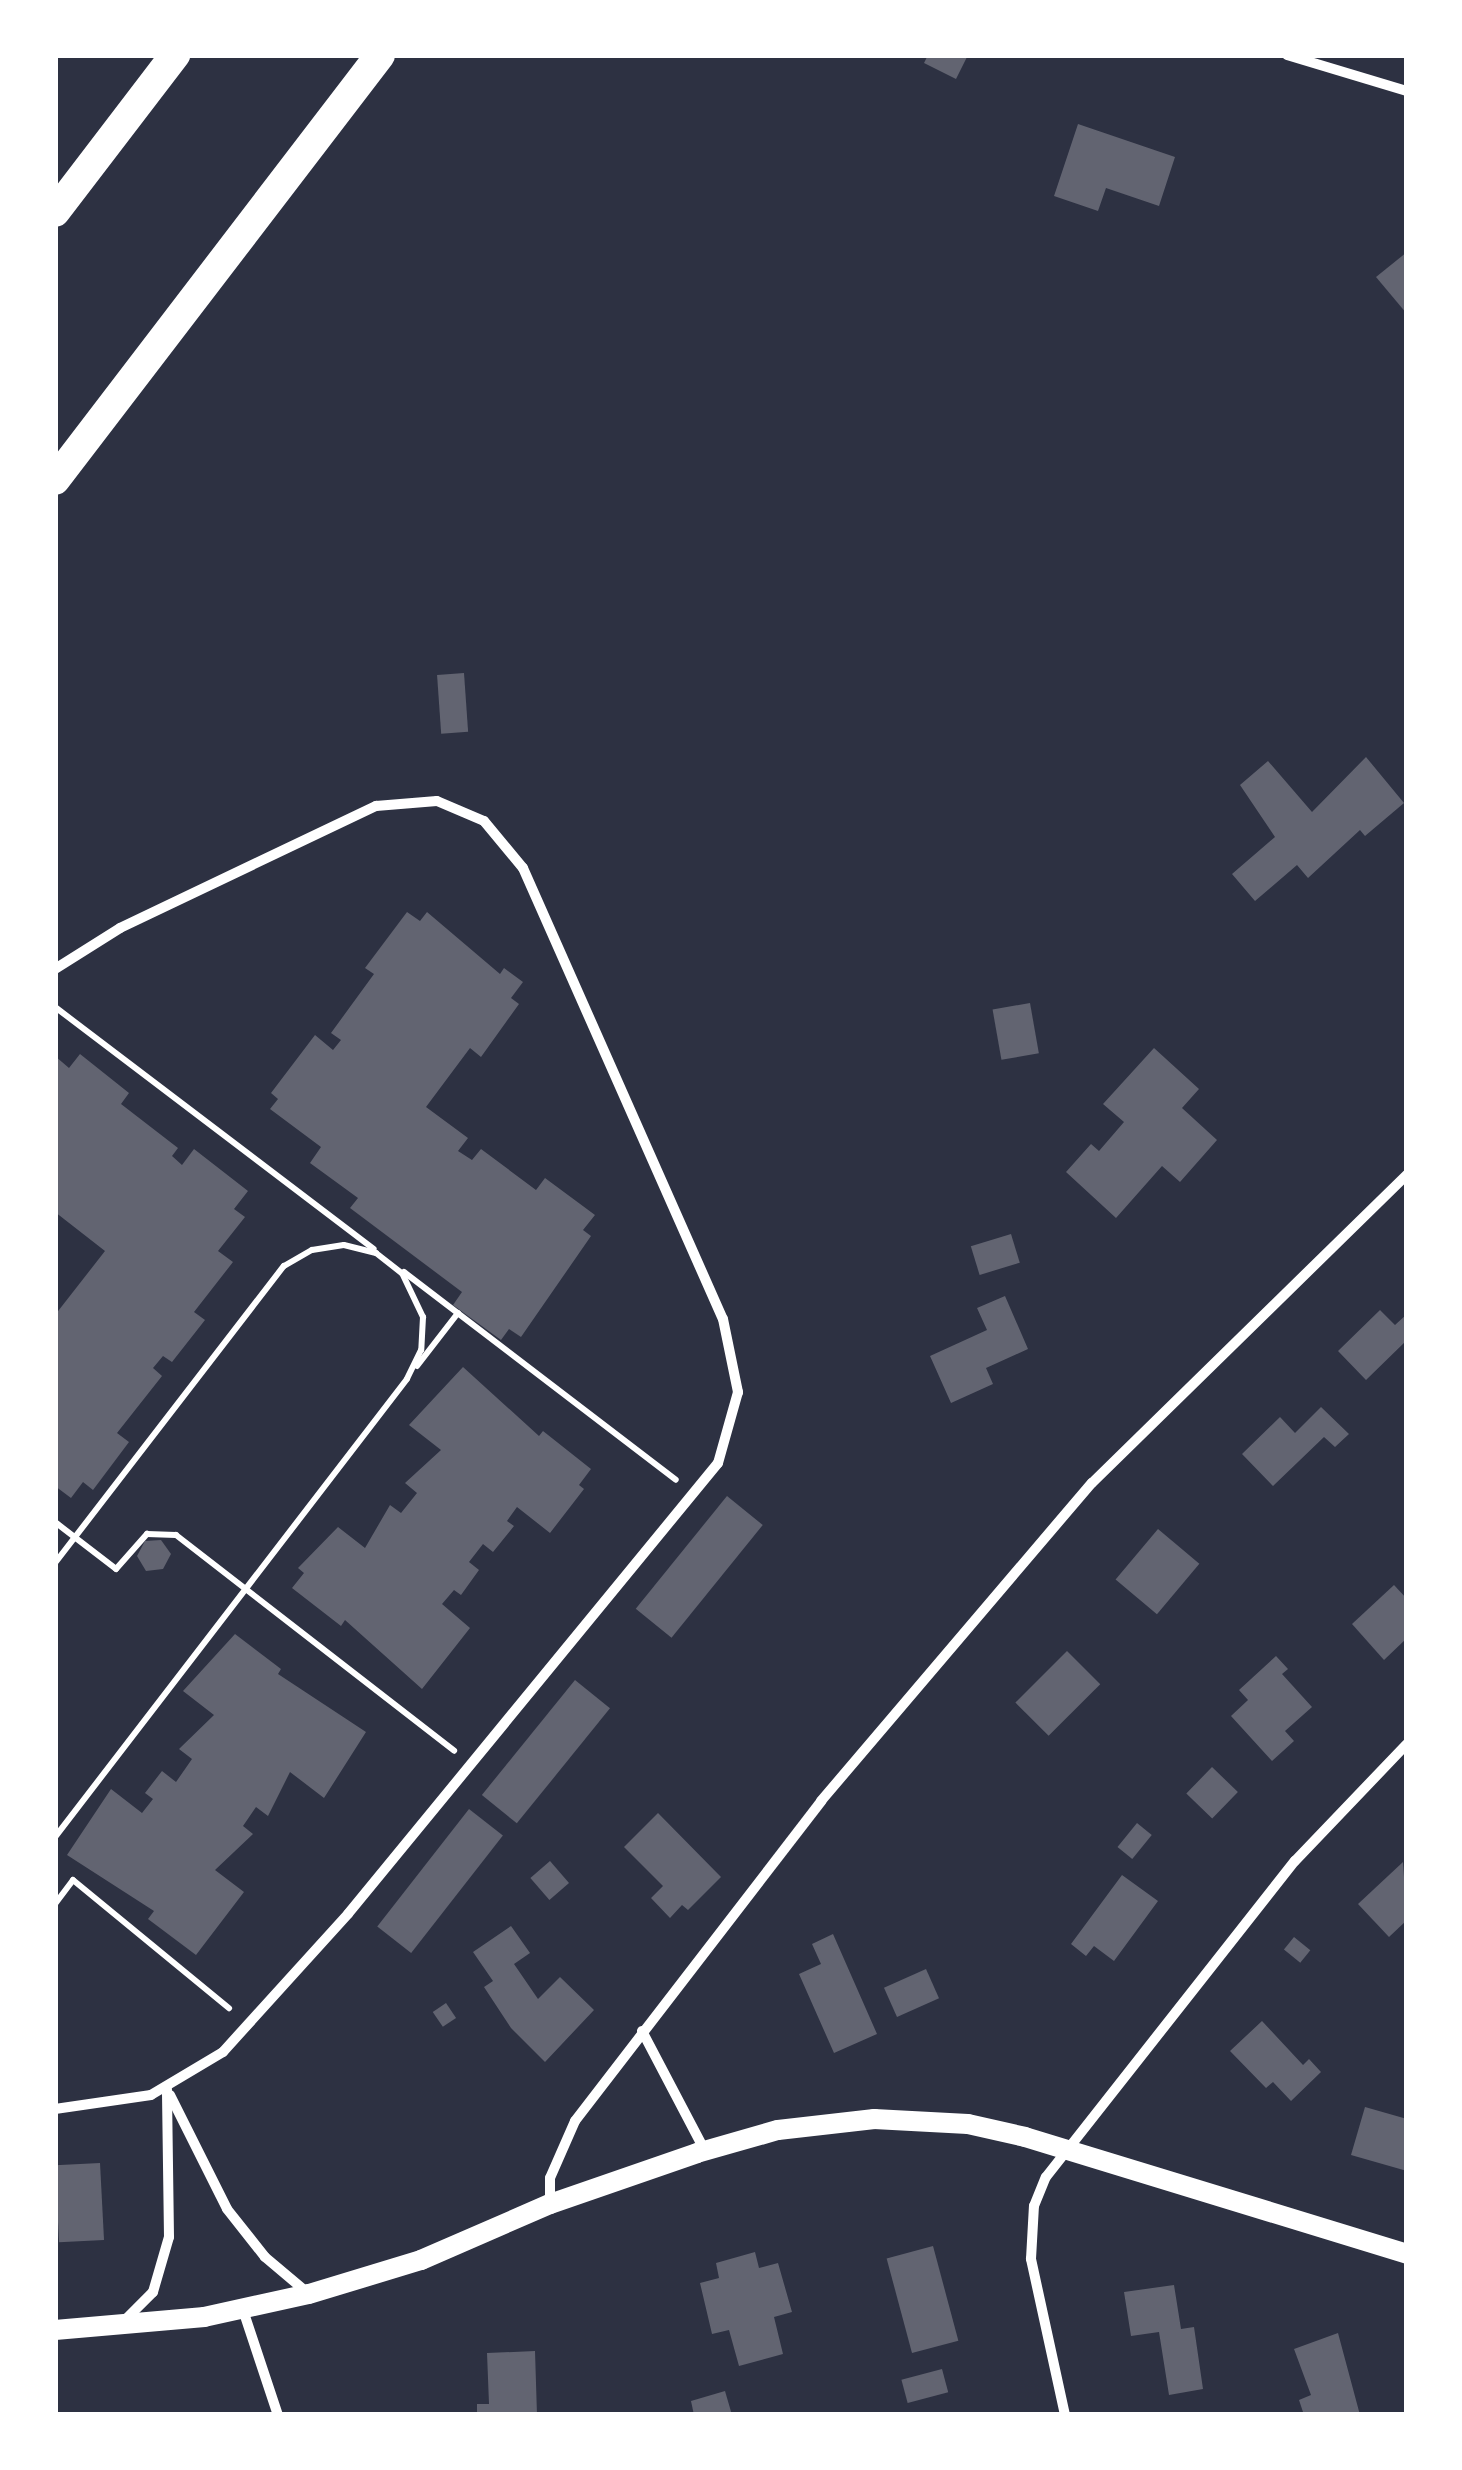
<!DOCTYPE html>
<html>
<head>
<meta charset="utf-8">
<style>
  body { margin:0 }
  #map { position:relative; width:1462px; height:2470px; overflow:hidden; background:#2d3142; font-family:Karla,sans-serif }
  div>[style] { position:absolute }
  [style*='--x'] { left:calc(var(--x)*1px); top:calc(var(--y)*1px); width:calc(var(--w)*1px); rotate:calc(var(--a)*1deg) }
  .building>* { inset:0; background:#626471; transform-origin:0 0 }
  .path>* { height:6px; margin:-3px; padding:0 3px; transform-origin:3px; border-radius:3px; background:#fff }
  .minor>* { height:10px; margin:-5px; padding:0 5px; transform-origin:5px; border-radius:5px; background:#fff }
  .secondary>* { height:20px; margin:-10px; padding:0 10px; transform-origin:10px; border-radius:10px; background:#fff }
  .motorway>* { height:30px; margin:-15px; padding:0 15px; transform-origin:15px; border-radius:15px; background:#fff }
  span { translate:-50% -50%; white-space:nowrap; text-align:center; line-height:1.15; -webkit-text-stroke:10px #fff; paint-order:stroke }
  .frame { position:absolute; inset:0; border:58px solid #fff; pointer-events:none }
</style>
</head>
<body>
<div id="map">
  <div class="building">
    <i style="clip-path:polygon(928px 55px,968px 55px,956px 79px,924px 63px)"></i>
    <i style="clip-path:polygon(1078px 124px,1175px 157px,1159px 206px,1106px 188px,1098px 211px,1054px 196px)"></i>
    <i style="clip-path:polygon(1407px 252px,1407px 314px,1376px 277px)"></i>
    <i style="left:464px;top:673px;width:59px;height:27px;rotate:86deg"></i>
    <i style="clip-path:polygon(1366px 757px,1404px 803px,1365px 836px,1360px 830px,1308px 878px,1297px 865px,1255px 901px,1232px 874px,1275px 837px,1240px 785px,1268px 761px,1312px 812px)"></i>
    <i style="clip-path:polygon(407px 912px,420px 921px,427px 912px,500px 974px,504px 968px,523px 982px,511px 998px,519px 1004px,481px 1057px,470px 1048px,426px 1107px,468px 1138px,458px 1151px,472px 1160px,481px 1149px,536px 1190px,545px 1178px,595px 1215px,583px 1230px,591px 1236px,521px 1337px,509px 1329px,501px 1340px,453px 1305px,462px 1292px,350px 1208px,358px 1198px,310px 1163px,321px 1147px,270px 1109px,278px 1099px,271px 1093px,315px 1035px,333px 1050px,341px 1040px,331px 1033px,374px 974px,365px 968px)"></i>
    <i style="left:1030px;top:1003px;width:51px;height:38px;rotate:80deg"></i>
    <i style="clip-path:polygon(1154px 1048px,1199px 1089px,1182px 1108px,1217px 1140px,1180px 1182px,1162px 1166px,1116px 1218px,1066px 1172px,1091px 1144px,1099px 1151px,1124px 1122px,1103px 1104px)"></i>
    <i style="clip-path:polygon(80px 1054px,129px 1093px,121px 1104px,178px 1148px,172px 1156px,182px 1165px,194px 1149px,248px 1191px,234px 1209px,245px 1217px,218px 1251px,233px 1262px,194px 1312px,205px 1320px,172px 1362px,163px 1356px,153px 1368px,162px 1376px,117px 1433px,129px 1442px,93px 1490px,83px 1482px,71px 1498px,55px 1486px,55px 1315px,105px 1251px,55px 1212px,55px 1056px,69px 1068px)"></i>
    <i style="left:1011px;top:1234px;width:30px;height:42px;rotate:73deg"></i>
    <i style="clip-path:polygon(1005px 1296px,1028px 1349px,986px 1368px,993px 1384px,951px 1403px,930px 1356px,987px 1330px,977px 1308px)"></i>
    <i style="clip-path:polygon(1380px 1310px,1395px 1325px,1407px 1314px,1407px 1340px,1366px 1380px,1338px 1351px)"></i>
    <i style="clip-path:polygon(463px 1367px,539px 1436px,543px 1431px,591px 1469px,579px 1485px,584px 1489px,550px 1533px,517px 1507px,507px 1521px,514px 1526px,493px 1552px,483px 1544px,469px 1562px,479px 1570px,461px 1595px,454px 1590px,442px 1604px,470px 1628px,422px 1689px,345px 1620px,341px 1626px,292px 1588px,304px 1573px,298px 1568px,338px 1527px,365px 1548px,390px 1505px,401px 1513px,417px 1493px,405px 1483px,441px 1450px,409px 1425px)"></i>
    <i style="clip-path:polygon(1321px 1407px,1349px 1434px,1335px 1447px,1324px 1437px,1273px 1486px,1242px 1454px,1280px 1417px,1295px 1433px)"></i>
    <i style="left:727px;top:1496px;width:46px;height:145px;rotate:39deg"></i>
    <i style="left:1158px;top:1529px;width:54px;height:66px;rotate:40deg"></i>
    <i style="clip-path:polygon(161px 1540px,171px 1554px,163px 1569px,146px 1571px,137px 1556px,145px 1541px)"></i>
    <i style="clip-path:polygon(1394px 1585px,1407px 1599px,1407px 1638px,1384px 1660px,1352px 1624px)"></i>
    <i style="clip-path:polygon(235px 1634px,281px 1669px,278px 1674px,366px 1732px,324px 1798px,290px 1772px,268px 1816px,256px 1807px,243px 1826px,253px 1834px,215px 1870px,244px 1892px,196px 1955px,148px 1919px,154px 1911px,67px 1855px,111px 1789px,142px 1813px,153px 1799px,145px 1793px,162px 1771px,176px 1782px,192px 1759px,179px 1749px,214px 1715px,183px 1691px)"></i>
    <i style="left:1067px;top:1651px;width:47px;height:73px;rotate:45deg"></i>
    <i style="clip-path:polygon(1276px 1656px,1288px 1669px,1282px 1674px,1312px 1707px,1285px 1731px,1294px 1741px,1272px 1761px,1231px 1716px,1248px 1700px,1239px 1690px)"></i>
    <i style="left:575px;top:1680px;width:45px;height:148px;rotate:39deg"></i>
    <i style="left:1212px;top:1767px;width:36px;height:37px;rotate:44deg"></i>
    <i style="left:469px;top:1809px;width:43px;height:149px;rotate:38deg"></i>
    <i style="clip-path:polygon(658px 1813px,721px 1877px,688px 1910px,682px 1905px,670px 1918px,651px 1898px,663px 1886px,624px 1847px)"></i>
    <i style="left:1137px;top:1823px;width:19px;height:31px;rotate:39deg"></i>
    <i style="left:550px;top:1861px;width:29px;height:26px;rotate:49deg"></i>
    <i style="clip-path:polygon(1403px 1862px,1407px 1920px,1389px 1937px,1358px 1904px)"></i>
    <i style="clip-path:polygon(1122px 1875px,1158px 1901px,1114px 1961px,1094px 1946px,1086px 1956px,1071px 1944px)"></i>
    <i style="clip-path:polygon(511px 1926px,530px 1953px,514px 1964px,538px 1999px,560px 1977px,594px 2010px,545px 2062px,511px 2028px,484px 1987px,493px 1981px,473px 1952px)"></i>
    <i style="clip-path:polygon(833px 1934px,877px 2034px,834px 2053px,799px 1974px,821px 1964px,812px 1944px)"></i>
    <i style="left:1294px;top:1937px;width:21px;height:16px;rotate:39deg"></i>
    <i style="left:926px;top:1969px;width:32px;height:46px;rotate:66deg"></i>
    <i style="left:446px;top:2003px;width:18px;height:16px;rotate:56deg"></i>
    <i style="clip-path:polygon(1262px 2021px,1303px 2065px,1309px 2059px,1321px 2072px,1291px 2101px,1273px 2082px,1266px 2088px,1230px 2051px)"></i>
    <i style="clip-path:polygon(1365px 2107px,1407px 2119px,1407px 2171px,1351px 2155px)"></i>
    <i style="left:100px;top:2163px;width:77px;height:45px;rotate:87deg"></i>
    <i style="left:933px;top:2246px;width:98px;height:48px;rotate:75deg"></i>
    <i style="clip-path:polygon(755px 2252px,759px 2268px,778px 2263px,792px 2312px,774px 2317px,783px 2354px,739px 2366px,729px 2330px,712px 2334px,700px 2283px,719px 2278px,716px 2263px)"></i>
    <i style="clip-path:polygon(1174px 2285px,1181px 2329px,1194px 2327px,1203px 2389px,1169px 2395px,1159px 2332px,1131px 2336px,1124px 2292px)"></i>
    <i style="clip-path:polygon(1338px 2333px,1360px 2415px,1304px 2415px,1299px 2400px,1311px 2395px,1294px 2349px)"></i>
    <i style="clip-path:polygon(535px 2351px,537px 2415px,477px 2415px,477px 2404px,489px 2404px,487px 2353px)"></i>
    <i style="left:942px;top:2369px;width:24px;height:42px;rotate:75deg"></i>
    <i style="clip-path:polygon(725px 2391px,732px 2415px,694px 2415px,691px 2401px)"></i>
  </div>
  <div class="path">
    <i style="--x:55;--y:1007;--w:400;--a:37.2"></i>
    <i style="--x:404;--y:1272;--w:342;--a:37.4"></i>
    <i style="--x:417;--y:1366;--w:67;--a:-52.3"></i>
    <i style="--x:55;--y:1522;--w:77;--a:37.6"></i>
    <i style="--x:116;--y:1569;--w:47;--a:-48.5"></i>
    <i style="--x:147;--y:1534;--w:29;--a:2"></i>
    <i style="--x:176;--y:1535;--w:352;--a:37.8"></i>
    <i style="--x:55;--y:1563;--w:375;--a:-52.4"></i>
    <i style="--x:284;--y:1266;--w:32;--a:-30"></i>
    <i style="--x:312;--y:1250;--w:32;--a:-9"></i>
    <i style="--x:344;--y:1245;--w:33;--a:14"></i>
    <i style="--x:376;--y:1253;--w:33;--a:38"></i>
    <i style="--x:402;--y:1273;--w:49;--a:64.5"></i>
    <i style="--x:423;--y:1317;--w:33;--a:93"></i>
    <i style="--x:421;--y:1350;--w:32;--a:116"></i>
    <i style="--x:407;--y:1379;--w:578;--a:127.54"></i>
    <i style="--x:55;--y:1904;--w:30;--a:-53"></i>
    <i style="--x:73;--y:1880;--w:202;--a:39.4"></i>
  </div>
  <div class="minor">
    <i style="--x:1287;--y:55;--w:125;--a:16.7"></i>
    <i style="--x:55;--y:969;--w:77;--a:-32.2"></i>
    <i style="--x:120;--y:928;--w:284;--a:-25.5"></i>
    <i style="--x:376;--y:806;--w:61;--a:-4.7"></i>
    <i style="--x:437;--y:801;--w:51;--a:23.1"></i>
    <i style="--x:484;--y:821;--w:61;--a:50.3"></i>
    <i style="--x:523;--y:868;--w:493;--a:66.1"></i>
    <i style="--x:723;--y:1319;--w:75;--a:78.4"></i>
    <i style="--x:738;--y:1392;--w:74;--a:105.7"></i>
    <i style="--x:718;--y:1463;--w:583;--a:129.37"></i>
    <i style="--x:348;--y:1914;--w:186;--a:132.2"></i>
    <i style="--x:223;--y:2052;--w:84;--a:149.2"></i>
    <i style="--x:151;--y:2095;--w:97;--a:171.7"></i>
    <i style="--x:642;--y:2031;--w:136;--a:62.3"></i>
    <i style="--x:170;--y:2095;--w:127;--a:63.4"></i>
    <i style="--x:227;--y:2209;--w:61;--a:51.6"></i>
    <i style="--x:265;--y:2257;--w:57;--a:40.1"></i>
    <i style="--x:550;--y:2204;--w:26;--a:-90"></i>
    <i style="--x:550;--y:2178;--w:62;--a:-66.3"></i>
    <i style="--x:575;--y:2121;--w:404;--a:-52.4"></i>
    <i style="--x:821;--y:1801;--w:418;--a:-49.6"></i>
    <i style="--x:1092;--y:1483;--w:441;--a:-44.4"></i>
    <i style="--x:243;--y:2310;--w:111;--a:71.6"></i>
    <i style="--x:126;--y:2319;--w:38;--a:-45"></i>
    <i style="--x:153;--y:2292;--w:57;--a:-73.8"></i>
    <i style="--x:169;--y:2237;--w:148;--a:-90.8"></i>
    <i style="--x:1065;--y:2415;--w:160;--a:-102.3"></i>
    <i style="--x:1031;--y:2259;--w:53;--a:-86.8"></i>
    <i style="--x:1034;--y:2206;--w:31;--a:-68"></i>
    <i style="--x:1046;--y:2177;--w:402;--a:-51.8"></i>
    <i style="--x:1295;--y:1861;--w:162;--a:-46.3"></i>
  </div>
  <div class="secondary">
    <i style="--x:55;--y:2330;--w:150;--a:-5"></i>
    <i style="--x:204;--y:2317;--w:107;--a:-12.4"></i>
    <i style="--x:309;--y:2294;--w:117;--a:-16.9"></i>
    <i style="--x:421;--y:2260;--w:141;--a:-23.5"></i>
    <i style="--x:550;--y:2204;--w:156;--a:-19.1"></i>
    <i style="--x:697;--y:2153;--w:84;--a:-15.9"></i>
    <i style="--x:778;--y:2130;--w:97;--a:-6.5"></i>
    <i style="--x:874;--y:2119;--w:94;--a:3"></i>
    <i style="--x:968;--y:2124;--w:58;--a:12.8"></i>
    <i style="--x:1025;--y:2137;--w:400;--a:17"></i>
  </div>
  <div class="motorway">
    <i style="--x:55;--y:212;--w:198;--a:-52.6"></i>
    <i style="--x:55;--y:480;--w:535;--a:-52.59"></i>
  </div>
  <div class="frame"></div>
</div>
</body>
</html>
